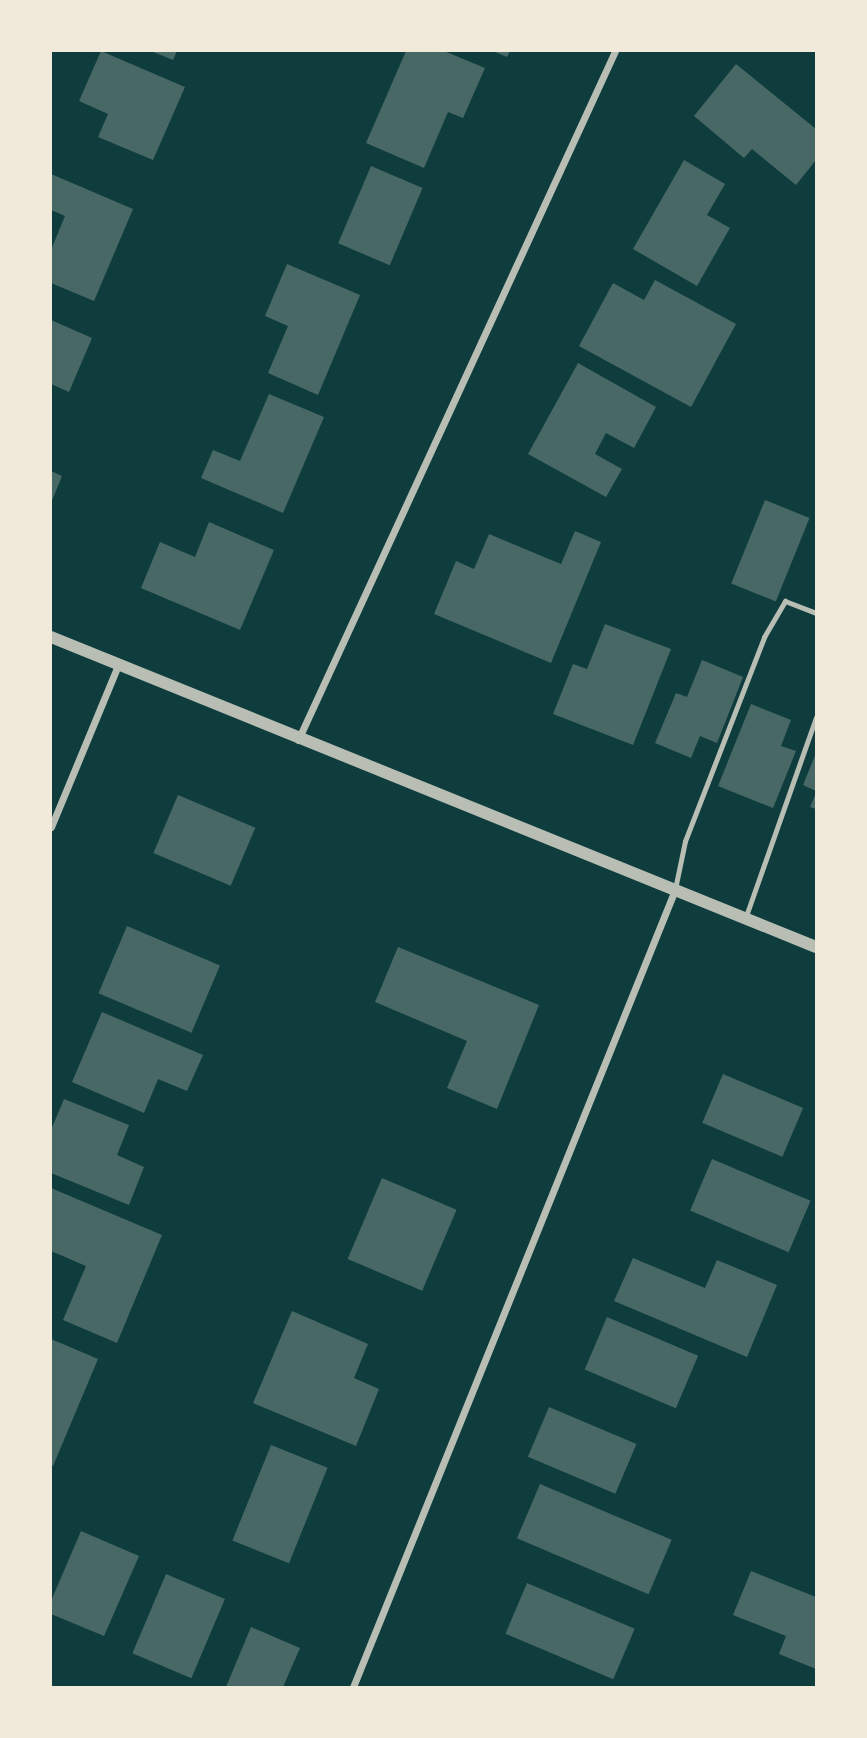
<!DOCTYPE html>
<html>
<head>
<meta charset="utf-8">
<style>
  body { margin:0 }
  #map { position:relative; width:867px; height:1738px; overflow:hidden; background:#0f3d3e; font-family:"Roboto Condensed",sans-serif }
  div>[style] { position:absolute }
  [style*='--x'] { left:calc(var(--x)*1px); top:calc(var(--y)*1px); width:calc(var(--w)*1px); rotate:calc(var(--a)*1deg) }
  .building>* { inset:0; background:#486865; transform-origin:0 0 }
  .service>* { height:5px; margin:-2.5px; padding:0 2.5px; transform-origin:2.5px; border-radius:2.5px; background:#b8beb3 }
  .minor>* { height:7px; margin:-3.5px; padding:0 3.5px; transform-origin:3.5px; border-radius:3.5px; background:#b8beb3 }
  .tertiary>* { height:12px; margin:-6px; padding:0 6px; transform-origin:6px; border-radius:6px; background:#b8beb3 }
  span { translate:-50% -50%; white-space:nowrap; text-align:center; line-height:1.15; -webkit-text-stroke:6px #f1e9da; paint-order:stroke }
  .frame { position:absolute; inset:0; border:52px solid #f1e9da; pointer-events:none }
</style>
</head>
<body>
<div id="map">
  <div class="building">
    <i style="clip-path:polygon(101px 51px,185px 87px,153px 160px,98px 137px,108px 114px,79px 101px)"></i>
    <i style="clip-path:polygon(151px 51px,177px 51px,173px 60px)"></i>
    <i style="clip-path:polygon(406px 51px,444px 51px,485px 68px,463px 118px,448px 112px,424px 168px,366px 143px)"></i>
    <i style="clip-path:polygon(493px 51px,510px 51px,507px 57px)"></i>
    <i style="clip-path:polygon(736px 64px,816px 129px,816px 160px,796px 185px,752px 149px,744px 158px,694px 116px)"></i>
    <i style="clip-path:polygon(684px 160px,725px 184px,707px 215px,730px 228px,697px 286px,633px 249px)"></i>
    <i style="left:371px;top:166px;width:56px;height:84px;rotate:23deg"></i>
    <i style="clip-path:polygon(51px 174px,133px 209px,94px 301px,51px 283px,51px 250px,65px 216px,51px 210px)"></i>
    <i style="clip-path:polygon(287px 264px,360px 295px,318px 395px,268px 373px,288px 326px,265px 316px)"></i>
    <i style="clip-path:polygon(655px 280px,736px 324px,691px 407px,579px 346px,613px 283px,644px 300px)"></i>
    <i style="clip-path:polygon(51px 320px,92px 338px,69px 392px,51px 384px)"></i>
    <i style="clip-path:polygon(578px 363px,656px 407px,634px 448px,606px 433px,595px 454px,622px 469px,606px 497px,528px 454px)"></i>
    <i style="clip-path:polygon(269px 394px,324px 417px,283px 513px,201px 478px,213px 450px,240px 461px)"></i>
    <i style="clip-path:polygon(51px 471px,62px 476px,51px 503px)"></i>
    <i style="left:765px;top:500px;width:48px;height:90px;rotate:22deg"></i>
    <i style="clip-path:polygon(209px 522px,274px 550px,240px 630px,141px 588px,160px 542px,195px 557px)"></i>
    <i style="clip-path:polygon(575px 531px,601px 542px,551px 663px,434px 614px,456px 561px,474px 569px,489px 534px,561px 564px)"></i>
    <i style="clip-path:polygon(605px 624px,671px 649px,633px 745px,553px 714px,573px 664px,587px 669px)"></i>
    <i style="clip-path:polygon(702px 660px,743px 677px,717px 743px,700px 736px,691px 758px,655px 743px,676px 693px,687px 697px)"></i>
    <i style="clip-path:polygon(751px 704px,791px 720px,781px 746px,796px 751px,773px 808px,718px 786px)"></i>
    <i style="clip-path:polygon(816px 753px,816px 791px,803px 785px)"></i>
    <i style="clip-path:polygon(816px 793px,816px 809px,810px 807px)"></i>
    <i style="left:178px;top:795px;width:84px;height:63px;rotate:23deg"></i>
    <i style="left:127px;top:926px;width:101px;height:73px;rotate:23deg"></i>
    <i style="clip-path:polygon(398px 947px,539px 1005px,497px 1109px,447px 1088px,467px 1041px,375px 1002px)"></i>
    <i style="clip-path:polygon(102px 1012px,203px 1055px,187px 1091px,158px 1079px,144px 1113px,72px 1082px)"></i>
    <i style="left:723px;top:1074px;width:87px;height:53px;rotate:23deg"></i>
    <i style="clip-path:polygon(64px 1099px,129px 1125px,117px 1155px,144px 1167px,129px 1205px,51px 1173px,51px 1130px)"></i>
    <i style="left:712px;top:1159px;width:107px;height:56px;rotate:23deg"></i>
    <i style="left:382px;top:1178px;width:81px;height:88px;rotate:23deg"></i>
    <i style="clip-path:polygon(51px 1188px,162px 1235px,117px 1343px,63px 1320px,86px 1266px,51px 1251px)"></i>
    <i style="clip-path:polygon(633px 1258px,705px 1288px,717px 1260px,777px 1285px,747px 1357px,614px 1301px)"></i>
    <i style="clip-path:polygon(292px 1311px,368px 1344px,354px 1378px,379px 1389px,356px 1446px,253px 1403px)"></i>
    <i style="left:607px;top:1317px;width:99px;height:57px;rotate:23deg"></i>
    <i style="clip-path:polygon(51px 1339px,98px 1359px,53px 1466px,51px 1465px)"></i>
    <i style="left:549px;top:1407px;width:95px;height:54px;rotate:23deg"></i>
    <i style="left:271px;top:1445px;width:61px;height:103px;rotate:22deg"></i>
    <i style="left:540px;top:1484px;width:143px;height:59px;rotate:23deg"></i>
    <i style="clip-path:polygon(81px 1531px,139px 1556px,104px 1636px,51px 1614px,51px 1601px)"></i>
    <i style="clip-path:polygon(751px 1571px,816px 1597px,816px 1669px,779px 1654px,786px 1636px,733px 1615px)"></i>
    <i style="left:166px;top:1574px;width:64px;height:86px;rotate:23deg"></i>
    <i style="left:527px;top:1583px;width:117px;height:55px;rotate:23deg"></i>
    <i style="clip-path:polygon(251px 1627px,300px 1648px,283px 1687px,226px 1687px)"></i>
  </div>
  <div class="service">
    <i style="--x:675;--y:889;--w:49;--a:-78.2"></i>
    <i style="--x:685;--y:841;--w:219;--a:-68.8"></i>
    <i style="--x:764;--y:637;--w:42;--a:-59.7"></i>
    <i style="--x:785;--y:601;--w:33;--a:21"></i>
    <i style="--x:746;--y:916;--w:211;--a:-70.6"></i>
  </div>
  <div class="minor">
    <i style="--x:298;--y:740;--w:758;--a:-65.29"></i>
    <i style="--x:51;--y:827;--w:175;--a:-67.5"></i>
    <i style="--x:353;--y:1687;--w:857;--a:-68.01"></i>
  </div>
  <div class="tertiary">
    <i style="--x:51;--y:637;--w:825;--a:22.06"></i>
  </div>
  <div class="frame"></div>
</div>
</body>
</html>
